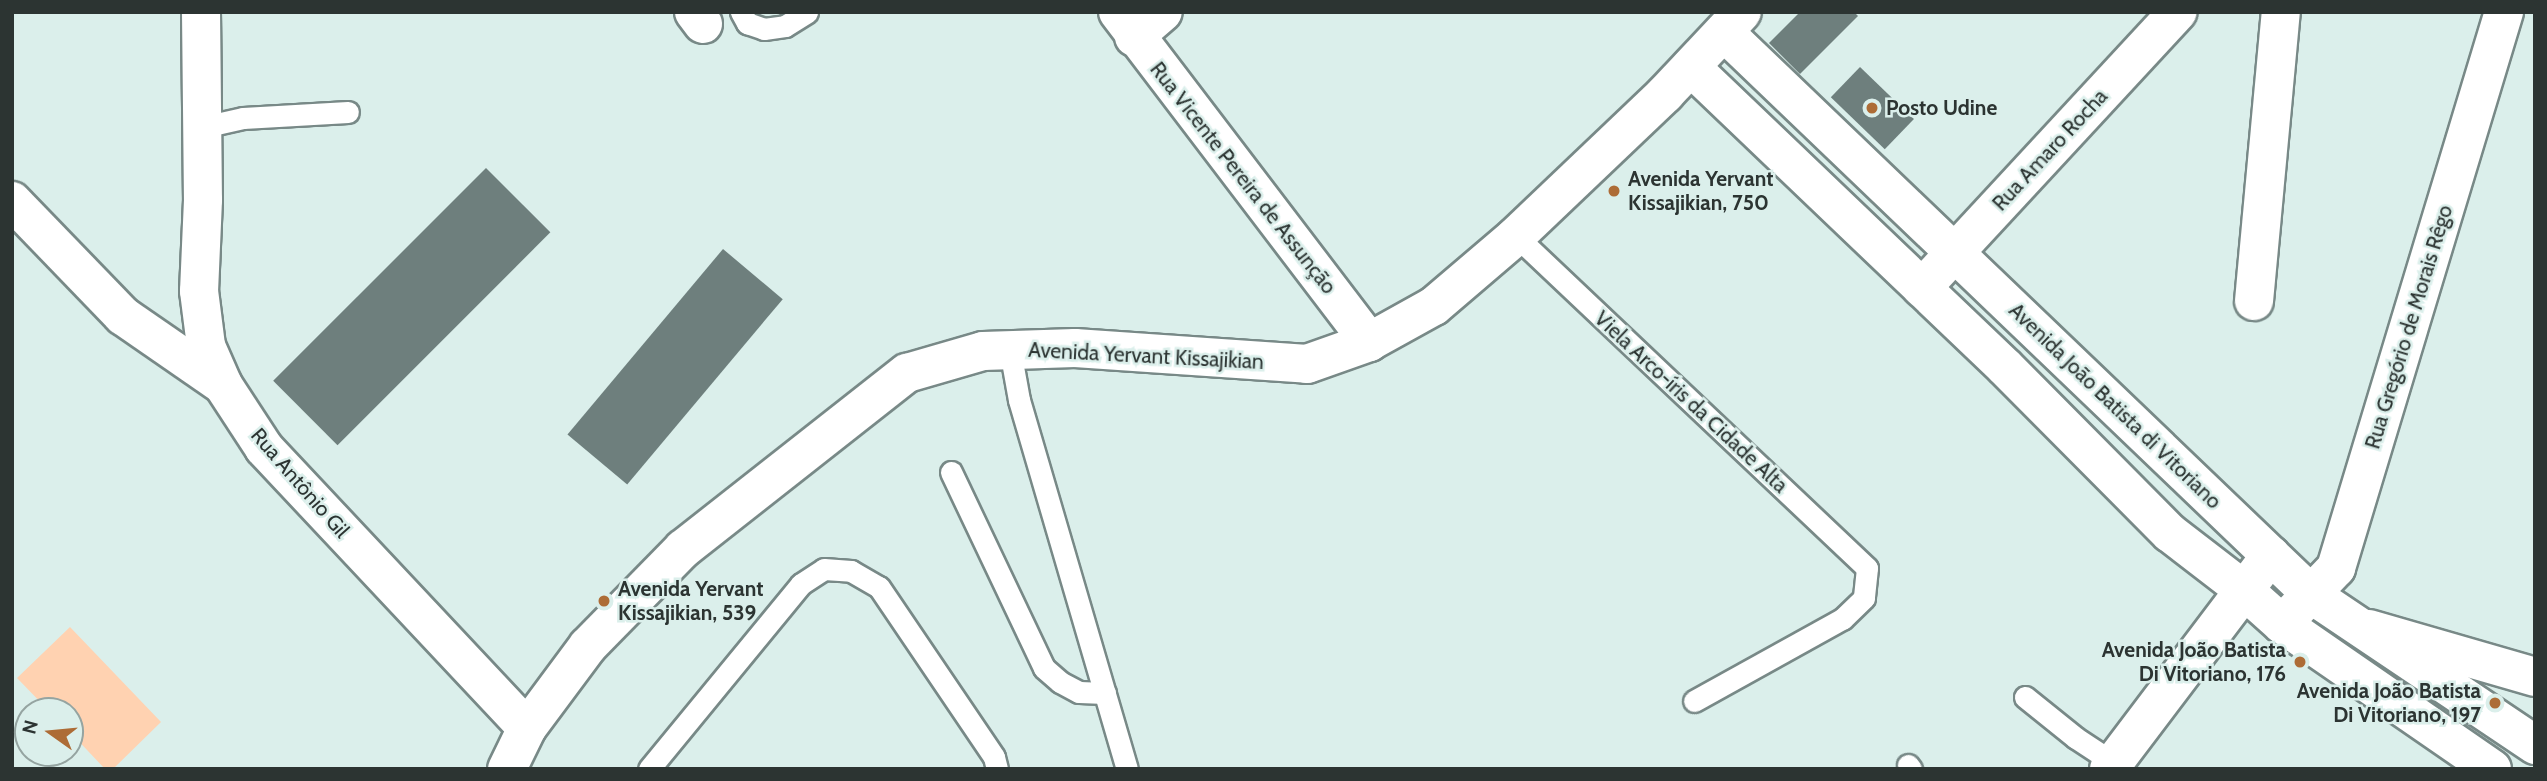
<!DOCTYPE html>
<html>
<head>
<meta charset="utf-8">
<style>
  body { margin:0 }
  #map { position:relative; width:2547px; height:781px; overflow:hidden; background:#dbefeb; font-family:Cabin,sans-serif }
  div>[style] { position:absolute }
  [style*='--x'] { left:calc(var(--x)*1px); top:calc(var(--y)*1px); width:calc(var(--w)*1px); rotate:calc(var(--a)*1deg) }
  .green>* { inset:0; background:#ffd2b1 }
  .building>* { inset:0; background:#6e7f7d; transform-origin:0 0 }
  .roads { filter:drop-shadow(2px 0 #788987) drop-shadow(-2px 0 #788987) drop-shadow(0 2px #788987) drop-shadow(0 -2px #788987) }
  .service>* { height:21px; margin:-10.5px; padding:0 10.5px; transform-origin:10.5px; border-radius:10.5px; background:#fff }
  .minor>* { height:38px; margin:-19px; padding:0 19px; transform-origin:19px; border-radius:19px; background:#fff }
  .tertiary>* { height:38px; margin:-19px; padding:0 19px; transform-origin:19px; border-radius:19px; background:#fff }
  .secondary>* { height:38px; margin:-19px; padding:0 19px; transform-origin:19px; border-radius:19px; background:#fff }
  .dots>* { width:19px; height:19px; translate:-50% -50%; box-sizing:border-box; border:4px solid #dbefeb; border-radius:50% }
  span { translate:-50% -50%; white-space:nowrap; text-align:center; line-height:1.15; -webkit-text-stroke:5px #dbefeb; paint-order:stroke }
  .poi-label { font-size:21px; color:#2c3432; font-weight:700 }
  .left { translate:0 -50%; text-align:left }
  .right { translate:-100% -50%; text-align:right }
  .street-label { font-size:21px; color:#2c3432 }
  .frame { position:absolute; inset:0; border:14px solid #2c3432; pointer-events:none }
  .north { position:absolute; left:14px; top:697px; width:70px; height:70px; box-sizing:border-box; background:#dbefeb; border:2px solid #95a4a1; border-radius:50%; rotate:285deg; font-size:19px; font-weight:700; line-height:28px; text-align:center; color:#2c3432 }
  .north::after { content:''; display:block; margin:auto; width:24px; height:32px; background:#ad6c36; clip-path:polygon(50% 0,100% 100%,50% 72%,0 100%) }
</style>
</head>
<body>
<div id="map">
  <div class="green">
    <i style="clip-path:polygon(70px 627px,161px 722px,113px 769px,105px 769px,70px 732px,70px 711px,49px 711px,17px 678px)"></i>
  </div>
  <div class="building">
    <i style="clip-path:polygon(1800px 12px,1854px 12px,1858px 16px,1800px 74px,1769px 43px)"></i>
    <i style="left:1860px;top:67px;width:75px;height:42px;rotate:44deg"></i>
    <i style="left:486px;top:168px;width:91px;height:301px;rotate:45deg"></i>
    <i style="left:723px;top:249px;width:78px;height:242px;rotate:40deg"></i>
  </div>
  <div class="roads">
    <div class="service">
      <i style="--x:741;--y:12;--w:13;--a:61"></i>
      <i style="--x:747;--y:23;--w:18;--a:19"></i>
      <i style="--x:764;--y:29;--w:21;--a:-8"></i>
      <i style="--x:785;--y:26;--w:26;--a:-32"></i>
      <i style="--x:203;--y:127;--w:41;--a:-12.7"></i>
      <i style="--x:243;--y:118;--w:105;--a:-3.3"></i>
      <i style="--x:1516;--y:236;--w:483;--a:43.4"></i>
      <i style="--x:1867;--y:568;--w:30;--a:96"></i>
      <i style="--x:1864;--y:598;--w:30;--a:136"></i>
      <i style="--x:1842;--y:619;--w:169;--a:151"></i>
      <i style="--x:1010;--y:350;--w:51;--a:79.8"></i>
      <i style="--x:1019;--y:400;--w:384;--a:73.7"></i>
      <i style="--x:951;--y:472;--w:217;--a:64.6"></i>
      <i style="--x:1044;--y:668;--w:21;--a:41"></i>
      <i style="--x:1060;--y:682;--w:21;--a:28"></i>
      <i style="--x:1079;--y:692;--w:26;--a:2"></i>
      <i style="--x:2025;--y:697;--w:65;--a:38.8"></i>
      <i style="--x:2076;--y:738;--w:45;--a:33.3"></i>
      <i style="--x:1908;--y:765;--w:5;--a:53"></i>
      <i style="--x:649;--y:769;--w:239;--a:-50.6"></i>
      <i style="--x:801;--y:584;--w:27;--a:-33"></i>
      <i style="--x:824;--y:569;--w:27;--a:4"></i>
      <i style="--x:851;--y:571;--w:32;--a:30"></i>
      <i style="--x:879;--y:587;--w:205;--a:55.9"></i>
      <i style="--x:994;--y:757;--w:12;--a:76"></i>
    </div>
    <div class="minor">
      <i style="--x:694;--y:12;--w:15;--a:53"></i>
      <i style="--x:1118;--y:12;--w:415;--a:52.7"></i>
      <i style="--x:1134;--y:37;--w:38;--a:-41"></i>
      <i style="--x:12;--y:201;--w:160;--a:46"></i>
      <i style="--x:123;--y:316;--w:121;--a:34.6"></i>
      <i style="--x:1922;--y:288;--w:376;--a:-47.2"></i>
      <i style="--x:2254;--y:301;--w:290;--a:-84.7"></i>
      <i style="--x:2282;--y:624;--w:78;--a:-46"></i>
      <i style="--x:2336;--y:568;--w:581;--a:-73.19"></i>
      <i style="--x:2369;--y:629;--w:173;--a:16.1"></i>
      <i style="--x:2109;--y:769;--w:268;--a:-52.9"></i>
    </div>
    <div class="tertiary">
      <i style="--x:201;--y:12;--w:188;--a:89.4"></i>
      <i style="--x:203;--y:200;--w:91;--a:92.5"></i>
      <i style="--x:199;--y:291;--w:55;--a:82.7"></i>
      <i style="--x:206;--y:346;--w:43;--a:66.4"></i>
      <i style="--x:223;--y:385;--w:75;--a:56.9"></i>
      <i style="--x:264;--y:448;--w:384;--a:46.8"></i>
      <i style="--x:1724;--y:32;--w:814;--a:43.76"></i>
      <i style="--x:2312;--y:595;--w:269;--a:33.9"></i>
      <i style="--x:1691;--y:67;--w:434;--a:43.7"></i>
      <i style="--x:2005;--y:367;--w:234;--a:45.2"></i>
      <i style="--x:2170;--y:533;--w:93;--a:37.6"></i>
      <i style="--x:2244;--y:590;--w:51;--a:41.8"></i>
      <i style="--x:2282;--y:624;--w:255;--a:34.6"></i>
    </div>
    <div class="secondary">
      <i style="--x:507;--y:769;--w:46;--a:-64"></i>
      <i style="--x:527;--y:728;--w:102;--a:-53.4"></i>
      <i style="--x:588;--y:646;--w:136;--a:-45.6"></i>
      <i style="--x:683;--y:549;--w:285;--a:-38.2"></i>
      <i style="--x:907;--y:373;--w:79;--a:-16.1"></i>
      <i style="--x:983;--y:351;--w:92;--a:-1.9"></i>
      <i style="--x:1075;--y:348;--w:233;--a:3.9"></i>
      <i style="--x:1307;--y:364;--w:66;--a:-19.5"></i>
      <i style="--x:1369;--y:342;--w:74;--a:-29"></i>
      <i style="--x:1434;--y:306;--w:108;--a:-40.5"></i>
      <i style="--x:1516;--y:236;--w:206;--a:-43.6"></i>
      <i style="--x:1665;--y:94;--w:112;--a:-46.8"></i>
    </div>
  </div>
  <div class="dots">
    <i style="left:1872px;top:108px;background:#ad6c36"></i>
    <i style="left:1614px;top:191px;background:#ad6c36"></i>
    <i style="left:604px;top:601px;background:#ad6c36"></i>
    <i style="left:2300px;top:662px;background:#ad6c36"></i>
    <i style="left:2495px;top:703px;background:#ad6c36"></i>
  </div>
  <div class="poi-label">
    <span class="left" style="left:1886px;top:108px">Posto Udine</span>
    <span class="left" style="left:1628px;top:191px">Avenida Yervant<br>Kissajikian, 750</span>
    <span class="left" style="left:618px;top:601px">Avenida Yervant<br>Kissajikian, 539</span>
    <span class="right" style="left:2286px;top:662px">Avenida João Batista<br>Di Vitoriano, 176</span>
    <span class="right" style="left:2481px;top:703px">Avenida João Batista<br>Di Vitoriano, 197</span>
  </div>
  <div class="street-label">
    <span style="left:2050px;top:150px;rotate:-47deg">Rua Amaro Rocha</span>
    <span style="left:1243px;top:178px;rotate:52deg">Rua Vicente Pereira de Assunção</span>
    <span style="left:2409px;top:327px;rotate:-73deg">Rua Gregório de Morais Rêgo</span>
    <span style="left:1146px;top:356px;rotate:3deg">Avenida Yervant Kissajikian</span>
    <span style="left:1691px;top:402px;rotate:43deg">Viela Arco-íris da Cidade Alta</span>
    <span style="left:2115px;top:406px;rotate:44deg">Avenida João Batista di Vitoriano</span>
    <span style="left:300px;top:483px;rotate:49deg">Rua Antônio Gil</span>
  </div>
  <div class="frame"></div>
  <div class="north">N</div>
</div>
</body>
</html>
